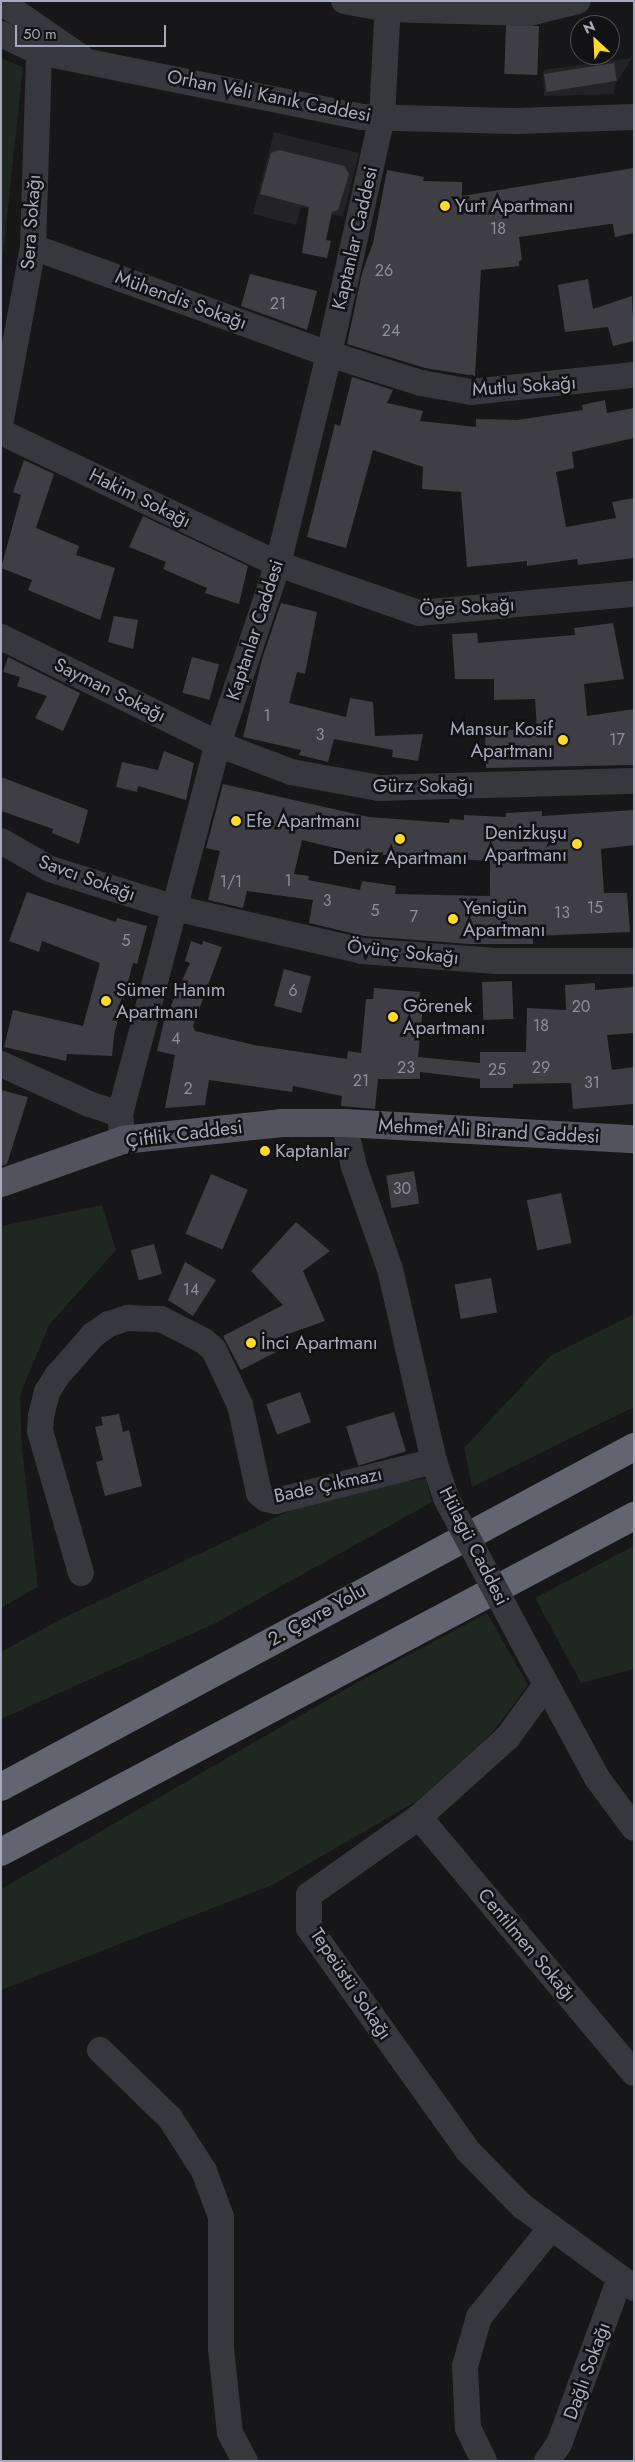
<!DOCTYPE html>
<html>
<head>
<meta charset="utf-8">
<style>
  body { margin:0 }
  #map { position:relative; width:635px; height:2462px; overflow:hidden; background:#171619; font-family:Jost,sans-serif }
  div>[style] { position:absolute }
  [style*='--x'] { left:calc(var(--x)*1px); top:calc(var(--y)*1px); width:calc(var(--w)*1px); rotate:calc(var(--a)*1deg) }
  .built>* { inset:0; background:#232226 }
  .green>* { inset:0; background:#1e2720 }
  .building>* { inset:0; background:#3e3e44; transform-origin:0 0 }
  .minor>* { height:26px; margin:-13px; padding:0 13px; transform-origin:13px; border-radius:13px; background:#37373e }
  .major>* { height:28px; margin:-14px; padding:0 14px; transform-origin:14px; border-radius:14px; background:#53535d }
  .highway>* { height:28px; margin:-14px; padding:0 14px; transform-origin:14px; border-radius:14px; background:#62646f }
  .minor-bridge>* { height:26px; margin:-13px; padding:0 13px; transform-origin:13px; border-radius:13px; background:#37373e }
  .dots>* { width:14px; height:14px; translate:-50% -50%; box-sizing:border-box; border:2px solid #121114; border-radius:50% }
  span { translate:-50% -50%; white-space:nowrap; text-align:center; line-height:1.15; -webkit-text-stroke:5px #121114; paint-order:stroke }
  .number-label { font-size:16px; color:#8d8f9c }
  .number-label span { -webkit-text-stroke-width:0 }
  .street-label { font-size:19px; color:#a7aaba }
  .poi-label { font-size:19px; color:#a7aaba }
  .left { translate:0 -50%; text-align:left }
  .right { translate:-100% -50%; text-align:right }
  .frame { position:absolute; inset:0; border:2px solid #a7aaba; pointer-events:none }
  .north { position:absolute; left:570px; top:15px; width:50px; height:50px; box-sizing:border-box; background:#121114; border:1px solid #4e4e56; border-radius:50%; rotate:335deg; font-size:14px; font-weight:700; line-height:20px; text-align:center; color:#a7aaba }
  .north::after { content:''; display:block; margin:auto; width:18px; height:22px; background:#ffda28; clip-path:polygon(50% 0,100% 100%,50% 72%,0 100%) }
  .scale { position:absolute; left:15px; top:25px; width:151px; height:22px; box-sizing:border-box; border:2px solid #a7aaba; border-top:0; padding-left:6px; font-size:15px; line-height:18px; white-space:nowrap; color:#a7aaba; -webkit-text-stroke:4px #121114; paint-order:stroke }
</style>
</head>
<body>
<div id="map">
  <div class="built">
    <i style="clip-path:polygon(632px 58px,615px 85px,614px 94px,544px 96px,543px 70px)"></i>
    <i style="clip-path:polygon(274px 132px,359px 153px,343px 217px,301px 207px,296px 225px,253px 214px)"></i>
  </div>
  <div class="green">
    <i style="clip-path:polygon(1px 58px,23px 67px,1px 273px)"></i>
    <i style="clip-path:polygon(102px 1205px,116px 1250px,49px 1325px,20px 1395px,22px 1449px,38px 1587px,1px 1608px,1px 1226px)"></i>
    <i style="clip-path:polygon(634px 1314px,634px 1407px,472px 1487px,464px 1448px,550px 1356px)"></i>
    <i style="clip-path:polygon(426px 1479px,432px 1502px,214px 1624px,1px 1719px,1px 1652px,61px 1619px,292px 1510px,391px 1482px)"></i>
    <i style="clip-path:polygon(634px 1546px,634px 1669px,581px 1683px,535px 1598px)"></i>
    <i style="clip-path:polygon(487px 1613px,528px 1685px,491px 1734px,417px 1801px,272px 1885px,1px 1990px,1px 1889px,367px 1677px)"></i>
  </div>
  <div class="building">
    <i style="left:539px;top:26px;width:49px;height:33px;rotate:92deg"></i>
    <i style="left:614px;top:63px;width:18px;height:71px;rotate:81deg"></i>
    <i style="clip-path:polygon(279px 150px,344px 166px,349px 174px,338px 210px,332px 212px,326px 240px,331px 241px,327px 258px,302px 253px,309px 207px,260px 194px,271px 153px)"></i>
    <i style="clip-path:polygon(634px 168px,634px 233px,615px 237px,613px 224px,610px 224px,519px 237px,522px 260px,519px 261px,519px 266px,481px 270px,475px 376px,425px 368px,347px 344px,362px 273px,373px 243px,387px 170px,424px 177px,423px 181px,462px 182px,462px 196px)"></i>
    <i style="clip-path:polygon(250px 274px,317px 291px,307px 330px,241px 306px)"></i>
    <i style="clip-path:polygon(588px 279px,593px 309px,632px 296px,634px 341px,613px 346px,608px 327px,565px 332px,558px 285px)"></i>
    <i style="clip-path:polygon(352px 377px,393px 390px,387px 403px,423px 411px,420px 421px,476px 427px,476px 419px,517px 420px,583px 410px,582px 405px,605px 400px,607px 413px,634px 408px,634px 438px,572px 452px,574px 468px,556px 472px,566px 527px,616px 518px,612px 502px,634px 498px,634px 558px,578px 565px,577px 559px,527px 566px,527px 561px,467px 567px,461px 492px,422px 489px,423px 467px,373px 450px,346px 548px,307px 537px,335px 424px,340px 426px)"></i>
    <i style="clip-path:polygon(24px 460px,54px 474px,36px 528px,79px 546px,76px 555px,115px 568px,100px 620px,28px 590px,32px 580px,1px 568px,21px 495px,13px 492px)"></i>
    <i style="clip-path:polygon(143px 516px,248px 566px,239px 604px,205px 593px,207px 588px,163px 569px,166px 562px,129px 547px)"></i>
    <i style="clip-path:polygon(281px 603px,317px 612px,305px 674px,297px 672px,289px 703px,346px 717px,350px 698px,373px 702px,375px 736px,423px 734px,418px 761px,392px 757px,393px 750px,334px 739px,328px 762px,299px 755px,301px 750px,243px 737px,262px 659px)"></i>
    <i style="clip-path:polygon(114px 616px,138px 620px,133px 649px,108px 642px)"></i>
    <i style="clip-path:polygon(613px 623px,624px 679px,584px 684px,587px 716px,634px 709px,634px 765px,486px 768px,485px 731px,537px 729px,535px 699px,494px 700px,494px 679px,455px 679px,452px 634px,477px 633px,478px 643px,575px 635px,574px 628px)"></i>
    <i style="clip-path:polygon(8px 657px,80px 693px,63px 731px,35px 718px,47px 696px,17px 686px,20px 677px,3px 672px)"></i>
    <i style="left:192px;top:657px;width:28px;height:37px;rotate:15deg"></i>
    <i style="clip-path:polygon(164px 751px,194px 763px,186px 800px,138px 786px,137px 792px,116px 787px,122px 762px,158px 770px)"></i>
    <i style="clip-path:polygon(1px 777px,88px 810px,79px 844px,52px 833px,53px 829px,1px 811px)"></i>
    <i style="clip-path:polygon(evenodd,223px 784px,369px 817px,449px 823px,450px 819px,464px 820px,464px 815px,506px 817px,506px 813px,542px 811px,542px 816px,634px 810px,634px 845px,601px 849px,604px 893px,627px 893px,630px 932px,533px 936px,533px 944px,469px 944px,364px 936px,309px 923px,313px 900px,247px 891px,243px 908px,208px 900px,220px 851px,206px 848px,223px 784px,302px 840px,356px 853px,490px 861px,490px 896px,395px 894px,396px 886px,362px 881px,360px 890px,308px 880px,309px 876px,294px 874px,302px 840px)"></i>
    <i style="clip-path:polygon(27px 892px,116px 922px,117px 918px,147px 926px,137px 964px,133px 963px,114px 1035px,112px 1056px,67px 1054px,66px 1061px,4px 1047px,13px 1010px,83px 1026px,100px 963px,42px 941px,39px 952px,9px 941px)"></i>
    <i style="clip-path:polygon(191px 941px,202px 945px,203px 941px,222px 947px,193px 1026px,195px 1031px,254px 1045px,347px 1059px,348px 1051px,361px 1053px,366px 999px,373px 999px,374px 988px,420px 992px,419px 1006px,423px 1007px,418px 1057px,480px 1063px,480px 1052px,526px 1052px,527px 1008px,566px 1010px,565px 985px,595px 983px,595px 990px,634px 987px,634px 1033px,607px 1035px,612px 1070px,634px 1067px,634px 1104px,573px 1109px,571px 1083px,513px 1084px,513px 1088px,480px 1088px,480px 1079px,420px 1072px,420px 1079px,378px 1079px,375px 1109px,341px 1106px,342px 1096px,293px 1086px,292px 1092px,209px 1080px,205px 1105px,165px 1108px,175px 1055px,157px 1051px,164px 1021px,190px 963px,185px 961px)"></i>
    <i style="left:284px;top:969px;width:28px;height:38px;rotate:15deg"></i>
    <i style="left:512px;top:981px;width:38px;height:30px;rotate:88deg"></i>
    <i style="clip-path:polygon(1px 1090px,28px 1097px,7px 1164px,1px 1166px)"></i>
    <i style="left:414px;top:1171px;width:33px;height:28px;rotate:81deg"></i>
    <i style="left:211px;top:1174px;width:40px;height:65px;rotate:23deg"></i>
    <i style="left:561px;top:1193px;width:51px;height:35px;rotate:78deg"></i>
    <i style="clip-path:polygon(296px 1222px,330px 1251px,303px 1271px,325px 1321px,274px 1339px,280px 1350px,241px 1370px,223px 1336px,283px 1305px,251px 1271px)"></i>
    <i style="left:154px;top:1244px;width:31px;height:24px;rotate:75deg"></i>
    <i style="clip-path:polygon(185px 1262px,216px 1280px,193px 1316px,168px 1300px)"></i>
    <i style="left:491px;top:1278px;width:35px;height:37px;rotate:80deg"></i>
    <i style="left:300px;top:1392px;width:32px;height:36px;rotate:70deg"></i>
    <i style="left:394px;top:1412px;width:41px;height:50px;rotate:73deg"></i>
    <i style="clip-path:polygon(119px 1414px,123px 1432px,129px 1430px,142px 1486px,105px 1496px,96px 1462px,103px 1460px,95px 1427px,103px 1425px,101px 1417px)"></i>
  </div>
  <div class="minor">
    <i style="--x:344;--y:1;--w:44;--a:10.5"></i>
    <i style="--x:387;--y:9;--w:143;--a:1.6"></i>
    <i style="--x:530;--y:13;--w:49;--a:-14"></i>
    <i style="--x:1;--y:2;--w:97;--a:34.5"></i>
    <i style="--x:1;--y:34;--w:42;--a:25.3"></i>
    <i style="--x:39;--y:52;--w:328;--a:11.4"></i>
    <i style="--x:361;--y:117;--w:156;--a:1.5"></i>
    <i style="--x:517;--y:121;--w:117;--a:-2"></i>
    <i style="--x:33;--y:247;--w:315;--a:19.9"></i>
    <i style="--x:329;--y:354;--w:96;--a:17.5"></i>
    <i style="--x:421;--y:383;--w:51;--a:10.2"></i>
    <i style="--x:471;--y:392;--w:164;--a:-6"></i>
    <i style="--x:1;--y:420;--w:176;--a:-79.5"></i>
    <i style="--x:33;--y:247;--w:195;--a:-88.2"></i>
    <i style="--x:1;--y:432;--w:307;--a:25.5"></i>
    <i style="--x:278;--y:564;--w:149;--a:19.2"></i>
    <i style="--x:419;--y:613;--w:216;--a:-5.1"></i>
    <i style="--x:1;--y:637;--w:242;--a:26.2"></i>
    <i style="--x:218;--y:744;--w:78;--a:21"></i>
    <i style="--x:291;--y:772;--w:89;--a:10.3"></i>
    <i style="--x:379;--y:788;--w:255;--a:-1.6"></i>
    <i style="--x:1;--y:841;--w:56;--a:29.7"></i>
    <i style="--x:50;--y:869;--w:131;--a:17.3"></i>
    <i style="--x:175;--y:908;--w:192;--a:12.9"></i>
    <i style="--x:362;--y:951;--w:134;--a:4.3"></i>
    <i style="--x:496;--y:961;--w:138;--a:0"></i>
    <i style="--x:1;--y:1064;--w:97;--a:24.4"></i>
    <i style="--x:89;--y:1104;--w:33;--a:18"></i>
    <i style="--x:344;--y:1123;--w:45;--a:77.2"></i>
    <i style="--x:354;--y:1167;--w:108;--a:70.6"></i>
    <i style="--x:390;--y:1269;--w:197;--a:77.1"></i>
    <i style="--x:434;--y:1461;--w:39;--a:72"></i>
    <i style="--x:123;--y:1140;--w:26;--a:-97"></i>
    <i style="--x:120;--y:1114;--w:383;--a:-75.2"></i>
    <i style="--x:218;--y:744;--w:190;--a:-71.6"></i>
    <i style="--x:278;--y:564;--w:216;--a:-76.3"></i>
    <i style="--x:329;--y:354;--w:243;--a:-77.4"></i>
    <i style="--x:382;--y:117;--w:116;--a:-87"></i>
    <i style="--x:81;--y:1573;--w:148;--a:-106.1"></i>
    <i style="--x:40;--y:1431;--w:15;--a:-86"></i>
    <i style="--x:41;--y:1416;--w:25;--a:-76"></i>
    <i style="--x:47;--y:1392;--w:19;--a:-58"></i>
    <i style="--x:57;--y:1376;--w:55;--a:-48.7"></i>
    <i style="--x:93;--y:1335;--w:19;--a:-35"></i>
    <i style="--x:109;--y:1324;--w:20;--a:-18"></i>
    <i style="--x:128;--y:1318;--w:33;--a:2"></i>
    <i style="--x:161;--y:1319;--w:48;--a:27.1"></i>
    <i style="--x:204;--y:1341;--w:13;--a:42"></i>
    <i style="--x:214;--y:1350;--w:61;--a:64.7"></i>
    <i style="--x:240;--y:1405;--w:90;--a:77.8"></i>
    <i style="--x:259;--y:1493;--w:9;--a:41"></i>
    <i style="--x:266;--y:1499;--w:10;--a:11"></i>
    <i style="--x:276;--y:1501;--w:163;--a:-14.2"></i>
    <i style="--x:521;--y:1638;--w:159;--a:61.5"></i>
    <i style="--x:597;--y:1778;--w:62;--a:53.5"></i>
    <i style="--x:545;--y:1686;--w:63;--a:126"></i>
    <i style="--x:508;--y:1737;--w:120;--a:138"></i>
    <i style="--x:419;--y:1817;--w:135;--a:144.7"></i>
    <i style="--x:309;--y:1895;--w:33;--a:90"></i>
    <i style="--x:309;--y:1928;--w:274;--a:54.5"></i>
    <i style="--x:468;--y:2151;--w:77;--a:45.5"></i>
    <i style="--x:522;--y:2206;--w:139;--a:36.2"></i>
    <i style="--x:419;--y:1817;--w:334;--a:50"></i>
    <i style="--x:100;--y:2050;--w:98;--a:44.2"></i>
    <i style="--x:170;--y:2118;--w:63;--a:57.3"></i>
    <i style="--x:204;--y:2171;--w:49;--a:69.7"></i>
    <i style="--x:221;--y:2217;--w:131;--a:90"></i>
    <i style="--x:221;--y:2348;--w:85;--a:84"></i>
    <i style="--x:230;--y:2433;--w:32;--a:62"></i>
    <i style="--x:484;--y:2461;--w:37;--a:-116"></i>
    <i style="--x:468;--y:2428;--w:62;--a:-92.8"></i>
    <i style="--x:465;--y:2366;--w:51;--a:-74.1"></i>
    <i style="--x:479;--y:2317;--w:114;--a:-51"></i>
    <i style="--x:547;--y:2461;--w:21;--a:-55"></i>
    <i style="--x:559;--y:2444;--w:177;--a:-69.8"></i>
  </div>
  <div class="major">
    <i style="--x:1;--y:1183;--w:129;--a:-19.4"></i>
    <i style="--x:123;--y:1140;--w:160;--a:-6.1"></i>
    <i style="--x:282;--y:1123;--w:62;--a:0"></i>
    <i style="--x:344;--y:1123;--w:290;--a:3.2"></i>
  </div>
  <div class="highway">
    <i style="--x:1;--y:1787;--w:719;--a:-28.24"></i>
    <i style="--x:1;--y:1852;--w:717;--a:-27.96"></i>
  </div>
  <div class="minor-bridge">
    <i style="--x:446;--y:1498;--w:159;--a:61.8"></i>
  </div>
  <div class="dots">
    <i style="left:445px;top:206px;background:#ffda28"></i>
    <i style="left:563px;top:740px;background:#ffda28"></i>
    <i style="left:236px;top:821px;background:#ffda28"></i>
    <i style="left:400px;top:839px;background:#ffda28"></i>
    <i style="left:577px;top:844px;background:#ffda28"></i>
    <i style="left:453px;top:919px;background:#ffda28"></i>
    <i style="left:106px;top:1001px;background:#ffda28"></i>
    <i style="left:393px;top:1017px;background:#ffda28"></i>
    <i style="left:265px;top:1151px;background:#ffda28"></i>
    <i style="left:251px;top:1343px;background:#ffda28"></i>
  </div>
  <div class="number-label">
    <span style="left:498px;top:229px">18</span>
    <span style="left:384px;top:271px">26</span>
    <span style="left:278px;top:304px">21</span>
    <span style="left:391px;top:331px">24</span>
    <span style="left:267px;top:716px">1</span>
    <span style="left:320px;top:735px">3</span>
    <span style="left:617px;top:740px">17</span>
    <span style="left:288px;top:881px">1</span>
    <span style="left:231px;top:882px">1/1</span>
    <span style="left:327px;top:901px">3</span>
    <span style="left:595px;top:908px">15</span>
    <span style="left:375px;top:911px">5</span>
    <span style="left:562px;top:913px">13</span>
    <span style="left:414px;top:917px">7</span>
    <span style="left:126px;top:941px">5</span>
    <span style="left:293px;top:991px">6</span>
    <span style="left:581px;top:1007px">20</span>
    <span style="left:541px;top:1026px">18</span>
    <span style="left:176px;top:1039px">4</span>
    <span style="left:406px;top:1068px">23</span>
    <span style="left:541px;top:1068px">29</span>
    <span style="left:497px;top:1070px">25</span>
    <span style="left:361px;top:1081px">21</span>
    <span style="left:592px;top:1083px">31</span>
    <span style="left:188px;top:1089px">2</span>
    <span style="left:402px;top:1189px">30</span>
    <span style="left:191px;top:1290px">14</span>
  </div>
  <div class="street-label">
    <span style="left:269px;top:96px;rotate:11deg">Orhan Veli Kanık Caddesi</span>
    <span style="left:31px;top:222px;rotate:-86deg">Sera Sokağı</span>
    <span style="left:355px;top:238px;rotate:-77deg">Kaptanlar Caddesi</span>
    <span style="left:181px;top:300px;rotate:20deg">Mühendis Sokağı</span>
    <span style="left:524px;top:386px;rotate:-4deg">Mutlu Sokağı</span>
    <span style="left:140px;top:498px;rotate:26deg">Hakim Sokağı</span>
    <span style="left:467px;top:607px;rotate:-3deg">Öḡe Sokağı</span>
    <span style="left:255px;top:630px;rotate:-72deg">Kaptanlar Caddesi</span>
    <span style="left:110px;top:690px;rotate:26deg">Sayman Sokağı</span>
    <span style="left:423px;top:786px">Gürz Sokağı</span>
    <span style="left:87px;top:878px;rotate:20deg">Savcı Sokağı</span>
    <span style="left:403px;top:952px;rotate:6deg">Övünç Sokağı</span>
    <span style="left:489px;top:1131px;rotate:3deg">Mehmet Ali Birand Caddesi</span>
    <span style="left:184px;top:1134px;rotate:-7deg">Çiftlik Caddesi</span>
    <span style="left:328px;top:1485px;rotate:-12deg">Bade Çıkmazı</span>
    <span style="left:474px;top:1546px;rotate:63deg">Hülagü Caddesi</span>
    <span style="left:317px;top:1615px;rotate:-29deg">2. Çevre Yolu</span>
    <span style="left:527px;top:1945px;rotate:50deg">Centilmen Sokağı</span>
    <span style="left:351px;top:1984px;rotate:56deg">Tepeüstü Sokağı</span>
    <span style="left:587px;top:2371px;rotate:-70deg">Dağlı Sokağı</span>
  </div>
  <div class="poi-label">
    <span class="left" style="left:455px;top:206px">Yurt Apartmanı</span>
    <span class="right" style="left:553px;top:740px">Mansur Kosif<br>Apartmanı</span>
    <span class="left" style="left:246px;top:821px">Efe Apartmanı</span>
    <span class="right" style="left:567px;top:844px">Denizkuşu<br>Apartmanı</span>
    <span style="left:400px;top:858px">Deniz Apartmanı</span>
    <span class="left" style="left:463px;top:919px">Yenigün<br>Apartmanı</span>
    <span class="left" style="left:116px;top:1001px">Sümer Hanım<br>Apartmanı</span>
    <span class="left" style="left:403px;top:1017px">Görenek<br>Apartmanı</span>
    <span class="left" style="left:275px;top:1151px">Kaptanlar</span>
    <span class="left" style="left:261px;top:1343px">İnci Apartmanı</span>
  </div>
  <div class="frame"></div>
  <div class="north">N</div>
  <div class="scale">50 m</div>
</div>
</body>
</html>
